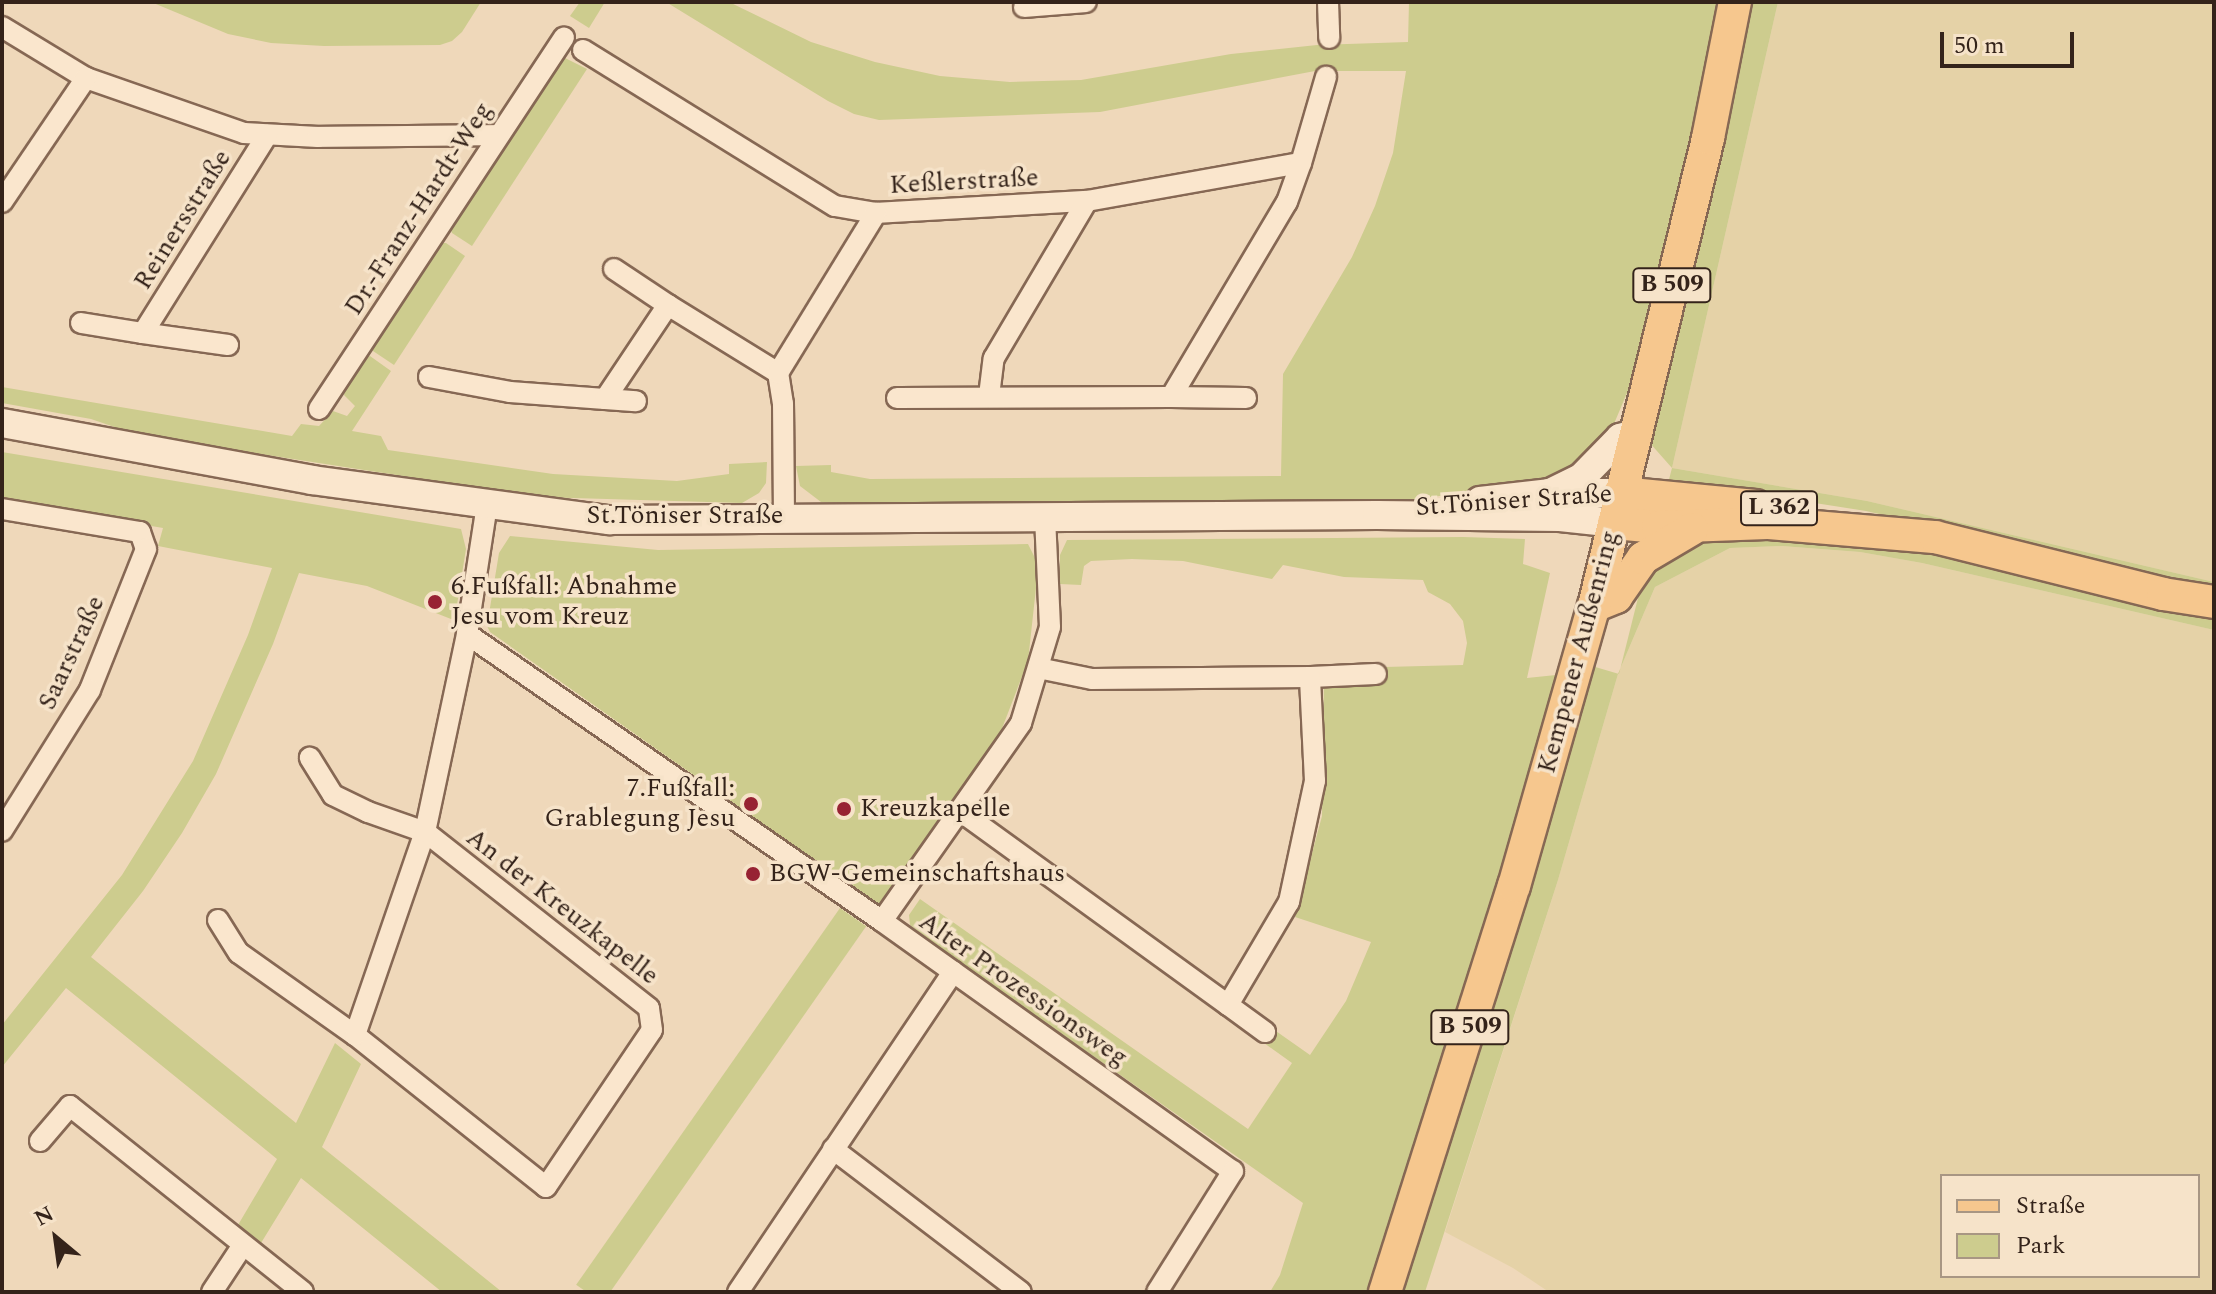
<!DOCTYPE html>
<html>
<head>
<meta charset="utf-8">
<style>
  body { margin:0 }
  #map { position:relative; width:2216px; height:1294px; overflow:hidden; background:#efd8ba; font-family:Spectral,serif }
  div>[style] { position:absolute }
  [style*='--x'] { left:calc(var(--x)*1px); top:calc(var(--y)*1px); width:calc(var(--w)*1px); rotate:calc(var(--a)*1deg) }
  .farmland>* { inset:0; background:#e5d2a7 }
  .green>* { inset:0; background:#cdcc8e; transform-origin:0 0 }
  .roads { filter:drop-shadow(2px 0 #866854) drop-shadow(-2px 0 #866854) drop-shadow(0 2px #866854) drop-shadow(0 -2px #866854) }
  .minor>* { height:20px; margin:-10px; padding:0 10px; transform-origin:10px; border-radius:10px; background:#fae6cd }
  .secondary>* { height:28px; margin:-14px; padding:0 14px; transform-origin:14px; border-radius:14px; background:#fae6cd }
  .primary>* { height:32px; margin:-16px; padding:0 16px; transform-origin:16px; border-radius:16px; background:#f6c78e }
  .dots>* { width:22px; height:22px; translate:-50% -50%; box-sizing:border-box; border:4px solid #f6e3c9; border-radius:50% }
  span { translate:-50% -50%; white-space:nowrap; text-align:center; line-height:1.15; -webkit-text-stroke:7px #f6e3c9; paint-order:stroke }
  .shield-label span { padding:2px 6px; background:#f6e3c9; border:2px solid; border-radius:6px; -webkit-text-stroke-width:0 }
  .shield-label { font-size:24px; color:#34231a; font-weight:700 }
  .street-label { font-size:26px; color:#34231a }
  .poi-label { font-size:26px; color:#34231a }
  .left { translate:0 -50%; text-align:left }
  .right { translate:-100% -50%; text-align:right }
  .frame { position:absolute; inset:0; border:4px solid #34231a; pointer-events:none }
  .legend { position:absolute; left:1940px; top:1174px; width:260px; height:104px; box-sizing:border-box; background:#f6e3c9; border:2px solid #a89683; margin:0; padding:10px 14px; list-style:none; font-size:24px; color:#34231a }
  .legend li { display:flex; align-items:center; gap:16px; height:40px }
  .legend b { width:40px; border:2px solid #a89683 }
  .north { position:absolute; left:16px; top:1198px; width:80px; height:80px; -webkit-text-stroke:6px #f6e3c9; paint-order:stroke; rotate:331deg; font-size:22px; font-weight:700; line-height:32px; text-align:center; color:#34231a }
  .north::after { content:''; display:block; margin:auto; width:28px; height:36px; background:#34231a; clip-path:polygon(50% 0,100% 100%,50% 72%,0 100%) }
  .scale { position:absolute; left:1940px; top:32px; width:134px; height:36px; box-sizing:border-box; border:4px solid #34231a; border-top:0; padding-left:10px; font-size:24px; line-height:28px; white-space:nowrap; color:#34231a; -webkit-text-stroke:6px #f6e3c9; paint-order:stroke }
</style>
</head>
<body>
<div id="map">
  <div class="farmland">
    <i style="clip-path:polygon(1778px 2px,2214px 2px,2214px 582px,1867px 501px,1672px 468px)"></i>
    <i style="clip-path:polygon(evenodd,1782px 546px,1860px 552px,1922px 563px,2214px 630px,2214px 1292px,1549px 1292px,1513px 1268px,1445px 1232px,1558px 880px,1618px 674px,1655px 587px,1730px 548px,1782px 546px,1942px 1176px,2198px 1176px,2198px 1276px,1942px 1276px,1942px 1176px)"></i>
  </div>
  <div class="green">
    <i style="clip-path:polygon(151px 2px,481px 2px,462px 32px,452px 41px,440px 45px,324px 46px,271px 43px,228px 34px)"></i>
    <i style="clip-path:polygon(580px 2px,605px 2px,589px 28px,570px 16px)"></i>
    <i style="clip-path:polygon(666px 2px,729px 2px,811px 42px,875px 62px,940px 76px,1010px 82px,1081px 80px,1231px 54px,1317px 45px,1408px 42px,1409px 2px,1728px 2px,1635px 374px,1608px 438px,1555px 482px,1390px 502px,929px 506px,821px 502px,800px 486px,796px 466px,831px 465px,831px 472px,870px 479px,1281px 476px,1283px 374px,1352px 257px,1375px 206px,1393px 153px,1406px 71px,1315px 71px,1100px 112px,879px 120px,854px 114px,828px 101px)"></i>
    <i style="clip-path:polygon(1752px 2px,1778px 2px,1672px 468px,1867px 501px,2214px 582px,2214px 590px,1866px 511px,1783px 498px,1667px 487px,1672px 468px,1649px 442px,1718px 169px)"></i>
    <i style="clip-path:polygon(563px 57px,587px 69px,472px 246px,452px 233px,450px 227px)"></i>
    <i style="clip-path:polygon(439px 243px,446px 243px,465px 256px,394px 365px,373px 351px,372px 346px)"></i>
    <i style="clip-path:polygon(370px 356px,391px 371px,352px 431px,381px 436px,388px 450px,553px 474px,677px 481px,729px 474px,729px 464px,767px 462px,766px 483px,759px 493px,742px 503px,539px 497px,138px 435px,91px 419px,2px 403px,2px 387px,292px 436px,301px 424px,319px 426px,333px 411px,347px 416px,355px 406px,344px 395px,345px 387px,364px 358px)"></i>
    <i style="clip-path:polygon(2px 452px,461px 529px,466px 549px,455px 617px,451px 619px,367px 586px,299px 573px,273px 644px,216px 774px,182px 833px,143px 891px,91px 957px,296px 1123px,335px 1043px,361px 1064px,322px 1147px,502px 1292px,442px 1292px,301px 1178px,261px 1243px,238px 1225px,277px 1159px,66px 988px,2px 1067px,2px 1025px,122px 875px,193px 761px,248px 635px,272px 568px,158px 546px,163px 528px,2px 500px)"></i>
    <i style="clip-path:polygon(1836px 531px,2214px 610px,2214px 630px,1922px 563px,1860px 552px,1782px 546px,1730px 548px,1655px 587px,1618px 674px,1558px 880px,1425px 1292px,1398px 1292px,1592px 666px,1619px 674px,1647px 562px,1682px 541px)"></i>
    <i style="clip-path:polygon(510px 536px,658px 550px,1028px 544px,1036px 560px,1036px 588px,1028px 661px,1001px 731px,882px 904px,877px 904px,490px 632px,487px 626px,499px 553px)"></i>
    <i style="clip-path:polygon(1463px 537px,1525px 539px,1523px 564px,1550px 573px,1527px 678px,1556px 675px,1469px 982px,1370px 1292px,1270px 1292px,1280px 1275px,1303px 1203px,966px 967px,910px 925px,909px 915px,920px 899px,1248px 1129px,1292px 1063px,1264px 1043px,1273px 1029px,1310px 1055px,1346px 1001px,1371px 942px,1295px 917px,1322px 816px,1324px 683px,1383px 683px,1384px 667px,1463px 665px,1467px 643px,1463px 621px,1450px 604px,1428px 592px,1423px 580px,1344px 577px,1283px 565px,1272px 579px,1183px 561px,1132px 559px,1091px 561px,1084px 566px,1081px 585px,1060px 584px,1060px 555px,1067px 540px)"></i>
    <i style="left:840px;top:908px;width:32px;height:460px;rotate:35deg"></i>
  </div>
  <div class="roads">
    <div class="minor">
      <i style="--x:1328;--y:2;--w:36;--a:88"></i>
      <i style="--x:1024;--y:7;--w:62;--a:-4.6"></i>
      <i style="--x:2;--y:27;--w:98;--a:31.3"></i>
      <i style="--x:86;--y:78;--w:167;--a:19.2"></i>
      <i style="--x:244;--y:133;--w:74;--a:3.1"></i>
      <i style="--x:318;--y:137;--w:179;--a:-0.6"></i>
      <i style="--x:583;--y:50;--w:296;--a:31.8"></i>
      <i style="--x:835;--y:206;--w:42;--a:9.7"></i>
      <i style="--x:876;--y:213;--w:211;--a:-3.3"></i>
      <i style="--x:1087;--y:201;--w:217;--a:-10.1"></i>
      <i style="--x:1301;--y:163;--w:90;--a:-73.8"></i>
      <i style="--x:2;--y:202;--w:150;--a:-55.9"></i>
      <i style="--x:614;--y:269;--w:65;--a:33.7"></i>
      <i style="--x:81;--y:323;--w:63;--a:9.2"></i>
      <i style="--x:228;--y:345;--w:86;--a:-172"></i>
      <i style="--x:143;--y:333;--w:234;--a:-57.9"></i>
      <i style="--x:429;--y:377;--w:82;--a:10.5"></i>
      <i style="--x:510;--y:392;--w:95;--a:4.2"></i>
      <i style="--x:605;--y:399;--w:113;--a:-56.2"></i>
      <i style="--x:668;--y:305;--w:129;--a:31.7"></i>
      <i style="--x:989;--y:396;--w:38;--a:-83"></i>
      <i style="--x:994;--y:358;--w:182;--a:-59.4"></i>
      <i style="--x:1171;--y:397;--w:75;--a:0.8"></i>
      <i style="--x:897;--y:398;--w:274;--a:-0.2"></i>
      <i style="--x:1171;--y:397;--w:227;--a:-59.3"></i>
      <i style="--x:1287;--y:202;--w:41;--a:-70.3"></i>
      <i style="--x:605;--y:399;--w:31;--a:4"></i>
      <i style="--x:319;--y:409;--w:445;--a:-56.6"></i>
      <i style="--x:2;--y:509;--w:140;--a:9.5"></i>
      <i style="--x:140;--y:532;--w:18;--a:71"></i>
      <i style="--x:146;--y:549;--w:152;--a:111.7"></i>
      <i style="--x:90;--y:690;--w:166;--a:122"></i>
      <i style="--x:784;--y:517;--w:113;--a:-90.5"></i>
      <i style="--x:783;--y:404;--w:31;--a:-99"></i>
      <i style="--x:778;--y:373;--w:188;--a:-58.5"></i>
      <i style="--x:467;--y:634;--w:505;--a:34.67"></i>
      <i style="--x:882;--y:921;--w:431;--a:35.5"></i>
      <i style="--x:1233;--y:1171;--w:143;--a:122.1"></i>
      <i style="--x:1310;--y:677;--w:66;--a:-2.6"></i>
      <i style="--x:960;--y:811;--w:331;--a:35.9"></i>
      <i style="--x:1228;--y:1005;--w:120;--a:-59.4"></i>
      <i style="--x:1289;--y:902;--w:124;--a:-77.9"></i>
      <i style="--x:1315;--y:781;--w:104;--a:-92.8"></i>
      <i style="--x:1310;--y:677;--w:218;--a:179.5"></i>
      <i style="--x:1092;--y:679;--w:55;--a:-168.5"></i>
      <i style="--x:218;--y:920;--w:39;--a:58"></i>
      <i style="--x:239;--y:953;--w:142;--a:35.3"></i>
      <i style="--x:355;--y:1035;--w:244;--a:38.5"></i>
      <i style="--x:546;--y:1187;--w:189;--a:-56"></i>
      <i style="--x:652;--y:1030;--w:22;--a:-98"></i>
      <i style="--x:649;--y:1008;--w:285;--a:-141.8"></i>
      <i style="--x:425;--y:832;--w:60;--a:-160.7"></i>
      <i style="--x:368;--y:812;--w:39;--a:-154"></i>
      <i style="--x:333;--y:795;--w:44;--a:-121.9"></i>
      <i style="--x:882;--y:921;--w:242;--a:-54.9"></i>
      <i style="--x:1021;--y:723;--w:100;--a:-73.2"></i>
      <i style="--x:1050;--y:627;--w:110;--a:-92.6"></i>
      <i style="--x:1228;--y:1005;--w:46;--a:36.1"></i>
      <i style="--x:355;--y:1035;--w:215;--a:-71"></i>
      <i style="--x:425;--y:832;--w:202;--a:-78"></i>
      <i style="--x:467;--y:634;--w:131;--a:-81.2"></i>
      <i style="--x:40;--y:1141;--w:46;--a:-49.4"></i>
      <i style="--x:70;--y:1106;--w:298;--a:38.6"></i>
      <i style="--x:833;--y:1149;--w:236;--a:37.3"></i>
      <i style="--x:212;--y:1292;--w:56;--a:-56.6"></i>
      <i style="--x:738;--y:1292;--w:386;--a:-56.1"></i>
    </div>
    <div class="secondary">
      <i style="--x:2;--y:423;--w:315;--a:10.4"></i>
      <i style="--x:312;--y:480;--w:300;--a:7.7"></i>
      <i style="--x:609;--y:520;--w:768;--a:-0.37"></i>
      <i style="--x:1377;--y:515;--w:183;--a:0.6"></i>
      <i style="--x:1560;--y:517;--w:54;--a:6.3"></i>
      <i style="--x:1554;--y:491;--w:30;--a:-26"></i>
      <i style="--x:1581;--y:478;--w:56;--a:-45.7"></i>
      <i style="--x:1620;--y:438;--w:18;--a:-16"></i>
      <i style="--x:1480;--y:501;--w:69;--a:-6.6"></i>
      <i style="--x:1549;--y:493;--w:71;--a:0"></i>
    </div>
    <div class="primary">
      <i style="--x:1620;--y:493;--w:136;--a:5.5"></i>
      <i style="--x:1614;--y:523;--w:44;--a:5.2"></i>
      <i style="--x:1658;--y:527;--w:109;--a:-2.1"></i>
      <i style="--x:1767;--y:523;--w:169;--a:4.8"></i>
      <i style="--x:1935;--y:537;--w:235;--a:14"></i>
      <i style="--x:2163;--y:594;--w:52;--a:8.9"></i>
      <i style="--x:1594;--y:606;--w:24;--a:-22"></i>
      <i style="--x:1616;--y:597;--w:47;--a:-55.3"></i>
      <i style="--x:1643;--y:558;--w:57;--a:-30.6"></i>
      <i style="--x:1385;--y:1292;--w:426;--a:-72.4"></i>
      <i style="--x:1514;--y:886;--w:291;--a:-74.1"></i>
      <i style="--x:1594;--y:606;--w:482;--a:-76.3"></i>
      <i style="--x:1708;--y:138;--w:139;--a:-78.8"></i>
    </div>
  </div>
  <div class="dots">
    <i style="left:435px;top:602px;background:#972233"></i>
    <i style="left:751px;top:804px;background:#972233"></i>
    <i style="left:844px;top:809px;background:#972233"></i>
    <i style="left:753px;top:874px;background:#972233"></i>
  </div>
  <div class="shield-label">
    <span style="left:1672px;top:285px">B 509</span>
    <span style="left:1779px;top:508px">L 362</span>
    <span style="left:1470px;top:1027px">B 509</span>
  </div>
  <div class="street-label">
    <span style="left:964px;top:182px;rotate:-3deg">Keßlerstraße</span>
    <span style="left:419px;top:209px;rotate:-57deg">Dr.-Franz-Hardt-Weg</span>
    <span style="left:183px;top:220px;rotate:-58deg">Reinersstraße</span>
    <span style="left:1514px;top:501px;rotate:-4deg">St.Töniser Straße</span>
    <span style="left:685px;top:516px">St.Töniser Straße</span>
    <span style="left:1579px;top:652px;rotate:-75deg">Kempener Außenring</span>
    <span style="left:72px;top:653px;rotate:-65deg">Saarstraße</span>
    <span style="left:562px;top:907px;rotate:38deg">An der Kreuzkapelle</span>
    <span style="left:1023px;top:990px;rotate:35deg">Alter Prozessionsweg</span>
  </div>
  <div class="poi-label">
    <span class="left" style="left:451px;top:602px">6.Fußfall: Abnahme<br>Jesu vom Kreuz</span>
    <span class="right" style="left:735px;top:804px">7.Fußfall:<br>Grablegung Jesu</span>
    <span class="left" style="left:860px;top:809px">Kreuzkapelle</span>
    <span class="left" style="left:769px;top:874px">BGW-Gemeinschaftshaus</span>
  </div>
  <div class="frame"></div>
  <ul class="legend">
  <li><b style="height:10px;background:#f6c78e"></b>Straße</li>
  <li><b style="height:22px;background:#cdcc8e"></b>Park</li>
  </ul>
  <div class="north">N</div>
  <div class="scale">50 m</div>
</div>
</body>
</html>
